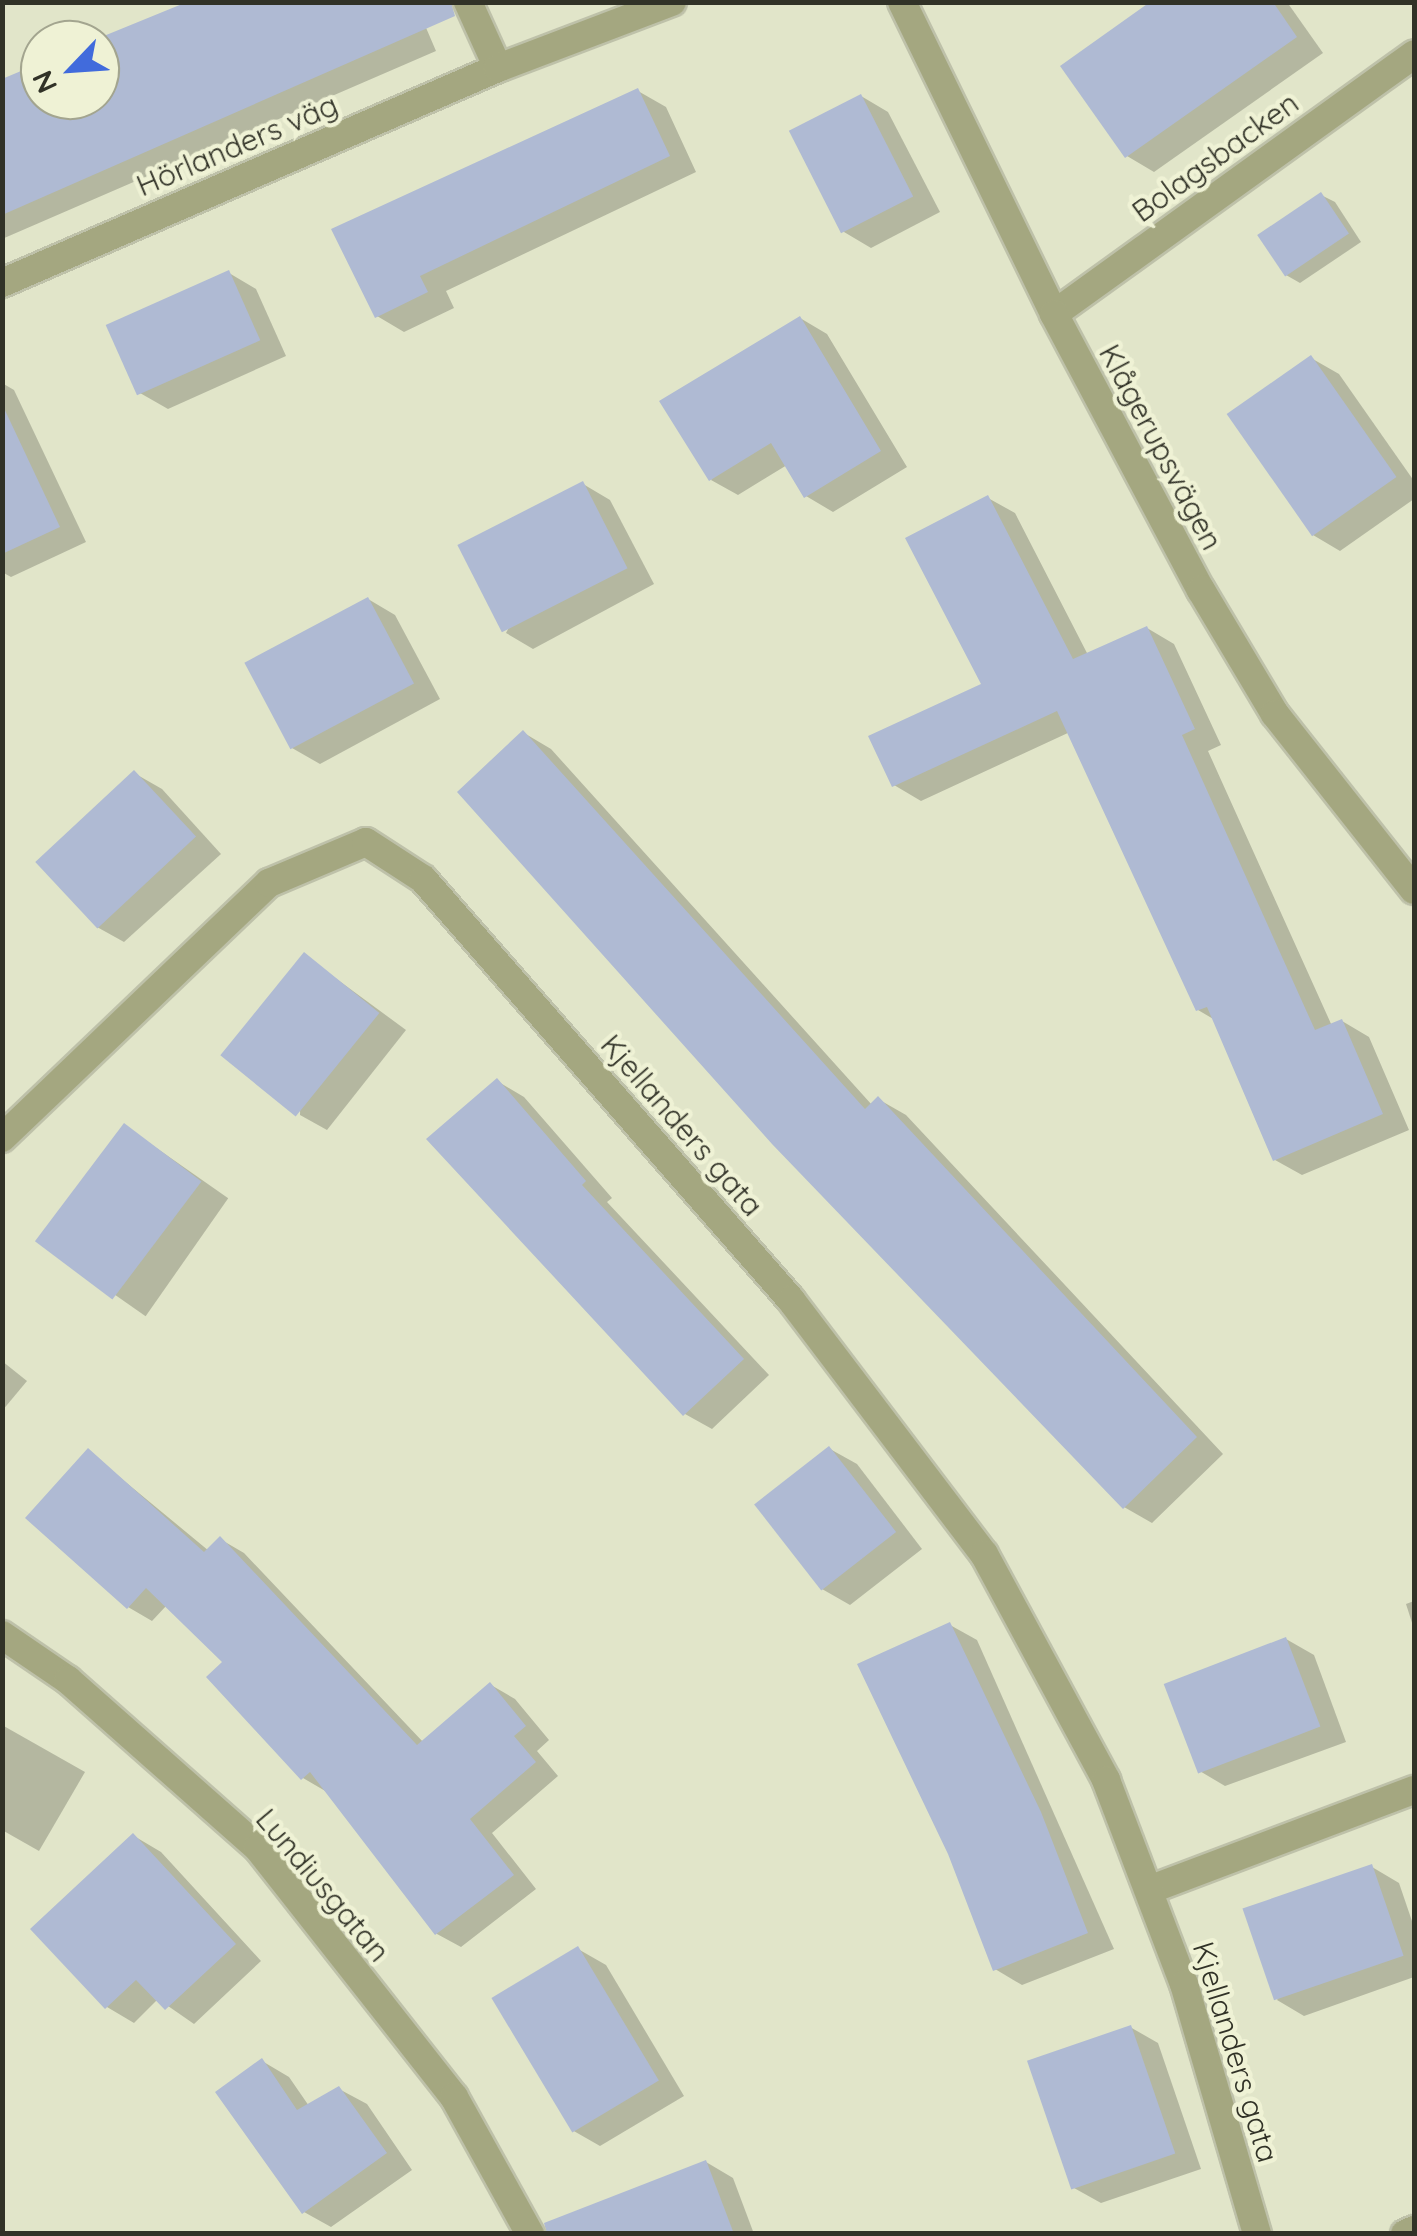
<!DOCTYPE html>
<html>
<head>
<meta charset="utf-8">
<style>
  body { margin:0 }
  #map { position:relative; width:1417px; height:2236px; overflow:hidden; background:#e1e5c9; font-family:Quicksand,sans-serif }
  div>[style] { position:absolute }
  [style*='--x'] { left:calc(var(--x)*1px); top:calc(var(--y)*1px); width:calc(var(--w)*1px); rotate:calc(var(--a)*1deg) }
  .shadow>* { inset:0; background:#0003; transform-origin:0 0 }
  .building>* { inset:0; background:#afbad3; transform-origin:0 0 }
  .roads { filter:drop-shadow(2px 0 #bec1a9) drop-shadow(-2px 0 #bec1a9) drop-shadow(0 2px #bec1a9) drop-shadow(0 -2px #bec1a9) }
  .service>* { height:28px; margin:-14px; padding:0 14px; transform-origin:14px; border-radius:14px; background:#a4a780 }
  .minor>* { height:28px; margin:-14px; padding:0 14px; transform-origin:14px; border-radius:14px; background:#a4a780 }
  .tertiary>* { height:28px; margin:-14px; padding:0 14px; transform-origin:14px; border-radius:14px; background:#a4a780 }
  span { translate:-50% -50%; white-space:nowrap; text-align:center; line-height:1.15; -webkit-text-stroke:9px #eff2d5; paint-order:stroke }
  .street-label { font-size:30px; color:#313227 }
  .frame { position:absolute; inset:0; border:5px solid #313227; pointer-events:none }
  .north { position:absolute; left:20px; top:20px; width:100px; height:100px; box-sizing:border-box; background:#eff2d5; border:2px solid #a3a58f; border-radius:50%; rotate:245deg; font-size:28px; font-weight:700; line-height:40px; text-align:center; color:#313227 }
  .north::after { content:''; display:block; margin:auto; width:35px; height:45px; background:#416bdc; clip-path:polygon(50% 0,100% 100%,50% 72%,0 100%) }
</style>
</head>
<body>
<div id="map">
  <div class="shadow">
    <i style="clip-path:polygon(415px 2px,436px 51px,2px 239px,2px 86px,40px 70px,40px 100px,100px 100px,100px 44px)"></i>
    <i style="clip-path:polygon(1154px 2px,1287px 2px,1323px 53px,1154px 172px,1127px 156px)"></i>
    <i style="clip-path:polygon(638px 91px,666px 107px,696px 172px,446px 291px,454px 308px,404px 332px,377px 316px,334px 230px)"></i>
    <i style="clip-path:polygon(861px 96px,888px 112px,940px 212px,871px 248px,844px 232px)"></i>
    <i style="clip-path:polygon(1321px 195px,1335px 202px,1361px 242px,1300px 283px,1286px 275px)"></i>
    <i style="clip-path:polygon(229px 273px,256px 289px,286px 356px,168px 409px,140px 393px)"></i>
    <i style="clip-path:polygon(800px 318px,827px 334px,907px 467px,833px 512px,806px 496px,787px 465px,738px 495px,711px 480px)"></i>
    <i style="clip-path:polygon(1311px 358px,1339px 374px,1414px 481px,1414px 499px,1340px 551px,1313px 535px)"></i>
    <i style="clip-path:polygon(2px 383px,14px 390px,86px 542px,11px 577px,2px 572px)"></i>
    <i style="clip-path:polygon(583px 484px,610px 500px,654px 584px,533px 649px,506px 633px)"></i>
    <i style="clip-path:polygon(988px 498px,1015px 513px,1088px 655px,1147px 628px,1174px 644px,1221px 745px,1208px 751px,1332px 1026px,1342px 1021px,1369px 1037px,1409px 1130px,1302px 1175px,1275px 1160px,1215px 1020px,1198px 1010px,1070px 732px,921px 801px,894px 785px,985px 685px)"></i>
    <i style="clip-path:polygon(368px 599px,395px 615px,440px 699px,320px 764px,292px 748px)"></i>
    <i style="clip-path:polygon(524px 733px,551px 749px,872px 1105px,878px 1099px,906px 1115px,1223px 1454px,1152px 1523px,1124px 1507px)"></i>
    <i style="clip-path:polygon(134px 773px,162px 789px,221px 854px,124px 942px,97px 927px)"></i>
    <i style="clip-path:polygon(304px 955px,406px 1030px,327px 1130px,300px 1115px)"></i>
    <i style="clip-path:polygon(497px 1081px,524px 1097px,612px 1198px,607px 1202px,769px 1375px,712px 1429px,685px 1414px)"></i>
    <i style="left:125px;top:1126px;width:126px;height:144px;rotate:35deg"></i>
    <i style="clip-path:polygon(2px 1361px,27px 1381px,2px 1411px)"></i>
    <i style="clip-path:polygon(830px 1449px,857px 1464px,922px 1549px,850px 1605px,822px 1589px)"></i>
    <i style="clip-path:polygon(88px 1451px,209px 1551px,220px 1539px,244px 1553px,424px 1743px,491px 1685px,515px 1699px,549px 1740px,537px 1751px,558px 1776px,492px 1833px,536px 1889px,461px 1947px,437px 1934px,327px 1792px,303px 1778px,226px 1662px,167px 1605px,152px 1621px,128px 1607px)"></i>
    <i style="clip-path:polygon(1414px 1601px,1414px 1629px,1406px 1604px)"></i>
    <i style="clip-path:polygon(950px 1625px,977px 1640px,1114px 1949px,1022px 1985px,995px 1969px)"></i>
    <i style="clip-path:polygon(1286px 1639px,1314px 1655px,1346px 1742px,1225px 1786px,1198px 1770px)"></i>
    <i style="clip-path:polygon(2px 1725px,85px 1772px,39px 1851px,2px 1830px)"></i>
    <i style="clip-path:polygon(134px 1836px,161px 1852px,261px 1961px,194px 2024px,158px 1999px,134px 2023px,107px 2007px)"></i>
    <i style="clip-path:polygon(1372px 1867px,1399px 1883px,1414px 1927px,1414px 1977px,1304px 2016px,1277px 2000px)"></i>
    <i style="clip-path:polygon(578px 1949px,606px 1965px,684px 2096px,600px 2146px,572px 2130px)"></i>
    <i style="clip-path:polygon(1130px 2027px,1158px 2043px,1201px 2169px,1101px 2203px,1074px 2188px)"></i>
    <i style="clip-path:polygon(262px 2061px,289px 2077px,309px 2106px,339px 2089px,367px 2104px,412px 2170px,331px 2227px,304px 2212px)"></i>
    <i style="clip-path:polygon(706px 2162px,733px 2178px,754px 2234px,632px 2234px)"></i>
  </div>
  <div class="building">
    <i style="clip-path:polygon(187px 2px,451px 2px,455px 16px,2px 215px,2px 79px,40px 63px,40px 100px,100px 100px,100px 40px,94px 40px)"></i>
    <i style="clip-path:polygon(1150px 2px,1273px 2px,1297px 37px,1125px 158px,1060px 66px)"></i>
    <i style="clip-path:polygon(638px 88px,670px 156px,420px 276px,428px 292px,375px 318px,331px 229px)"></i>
    <i style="left:861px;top:94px;width:115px;height:81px;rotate:63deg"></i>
    <i style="left:1321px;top:192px;width:50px;height:77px;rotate:56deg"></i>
    <i style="left:229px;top:270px;width:77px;height:135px;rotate:66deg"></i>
    <i style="clip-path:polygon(800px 316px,881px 451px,804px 498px,771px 443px,709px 481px,659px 401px)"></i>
    <i style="left:1311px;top:355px;width:149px;height:103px;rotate:55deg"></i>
    <i style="clip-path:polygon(2px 404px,60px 527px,2px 554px)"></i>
    <i style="left:583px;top:481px;width:98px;height:141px;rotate:63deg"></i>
    <i style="clip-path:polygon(988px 495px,1073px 659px,1147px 626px,1195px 729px,1182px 735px,1315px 1030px,1342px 1019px,1383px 1114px,1273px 1161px,1207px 1007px,1196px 1011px,1057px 711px,892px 787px,868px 736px,981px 684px,905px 538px)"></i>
    <i style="left:368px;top:597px;width:98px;height:140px;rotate:62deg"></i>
    <i style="clip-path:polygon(523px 730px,865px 1109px,878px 1096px,1197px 1437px,1123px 1509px,772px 1144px,457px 792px)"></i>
    <i style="left:134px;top:770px;width:91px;height:135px;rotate:47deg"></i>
    <i style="left:304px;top:952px;width:97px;height:133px;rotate:39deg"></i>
    <i style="clip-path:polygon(497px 1078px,586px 1181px,582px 1185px,744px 1359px,683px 1416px,426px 1139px)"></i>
    <i style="left:124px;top:1123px;width:97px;height:148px;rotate:37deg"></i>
    <i style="left:829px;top:1446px;width:109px;height:95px;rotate:52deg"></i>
    <i style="clip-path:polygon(88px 1448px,204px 1552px,220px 1536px,417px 1745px,490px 1682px,526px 1726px,514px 1736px,536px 1762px,470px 1819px,514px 1875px,435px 1935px,310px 1772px,301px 1780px,206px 1677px,222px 1662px,146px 1588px,127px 1609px,25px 1518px)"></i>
    <i style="clip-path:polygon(950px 1622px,1041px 1812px,1088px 1933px,993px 1971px,948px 1854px,857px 1664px)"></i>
    <i style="left:1286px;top:1637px;width:96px;height:131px;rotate:69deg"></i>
    <i style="clip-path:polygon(133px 1833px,236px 1944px,165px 2010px,136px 1980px,105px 2009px,30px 1929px)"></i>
    <i style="left:1372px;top:1864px;width:97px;height:137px;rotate:71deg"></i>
    <i style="left:578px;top:1946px;width:157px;height:101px;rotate:59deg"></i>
    <i style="left:1131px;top:2025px;width:136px;height:110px;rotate:71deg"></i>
    <i style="clip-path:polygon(262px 2058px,297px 2110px,339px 2086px,387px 2153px,302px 2214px,215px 2092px)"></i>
    <i style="clip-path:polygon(706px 2160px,734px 2234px,547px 2234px,544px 2223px)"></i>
  </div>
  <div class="roads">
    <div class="service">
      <i style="--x:1149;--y:1890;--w:283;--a:-20.7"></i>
    </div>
    <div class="minor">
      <i style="--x:468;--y:2;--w:72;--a:65.6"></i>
      <i style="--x:2;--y:283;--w:541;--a:-23.44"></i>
      <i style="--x:498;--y:68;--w:186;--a:-20.8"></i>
      <i style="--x:1054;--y:314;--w:444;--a:-35.8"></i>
      <i style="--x:2;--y:1138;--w:369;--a:-43.7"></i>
      <i style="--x:269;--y:883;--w:105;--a:-22.9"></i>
      <i style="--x:366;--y:842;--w:68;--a:33"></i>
      <i style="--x:423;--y:879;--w:559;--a:48.84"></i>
      <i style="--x:791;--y:1300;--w:319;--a:52.8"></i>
      <i style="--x:984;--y:1554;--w:257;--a:61.6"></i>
      <i style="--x:1106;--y:1780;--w:218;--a:69.1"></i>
      <i style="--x:1184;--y:1984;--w:260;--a:73.7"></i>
      <i style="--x:2;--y:1635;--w:80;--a:34.3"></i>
      <i style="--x:68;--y:1680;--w:254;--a:41.5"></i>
      <i style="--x:258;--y:1848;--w:317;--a:51.8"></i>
      <i style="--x:454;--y:2097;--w:157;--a:61"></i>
      <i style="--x:1405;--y:2234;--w:10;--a:-24"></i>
    </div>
    <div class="tertiary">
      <i style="--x:902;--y:2;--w:347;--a:64"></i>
      <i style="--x:1054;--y:314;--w:313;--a:62"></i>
      <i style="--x:1201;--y:590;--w:144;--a:59.2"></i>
      <i style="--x:1275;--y:714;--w:224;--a:51.7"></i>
    </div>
  </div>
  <div class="street-label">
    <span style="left:237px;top:145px;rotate:-23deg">Hörlanders väg</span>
    <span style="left:1215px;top:157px;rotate:-36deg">Bolagsbacken</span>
    <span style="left:1161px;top:447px;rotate:62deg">Klågerupsvägen</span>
    <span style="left:682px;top:1125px;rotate:49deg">Kjellanders gata</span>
    <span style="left:323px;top:1885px;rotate:50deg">Lundiusgatan</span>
    <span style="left:1236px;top:2052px;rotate:73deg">Kjellanders gata</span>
  </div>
  <div class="frame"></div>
  <div class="north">N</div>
</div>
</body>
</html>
